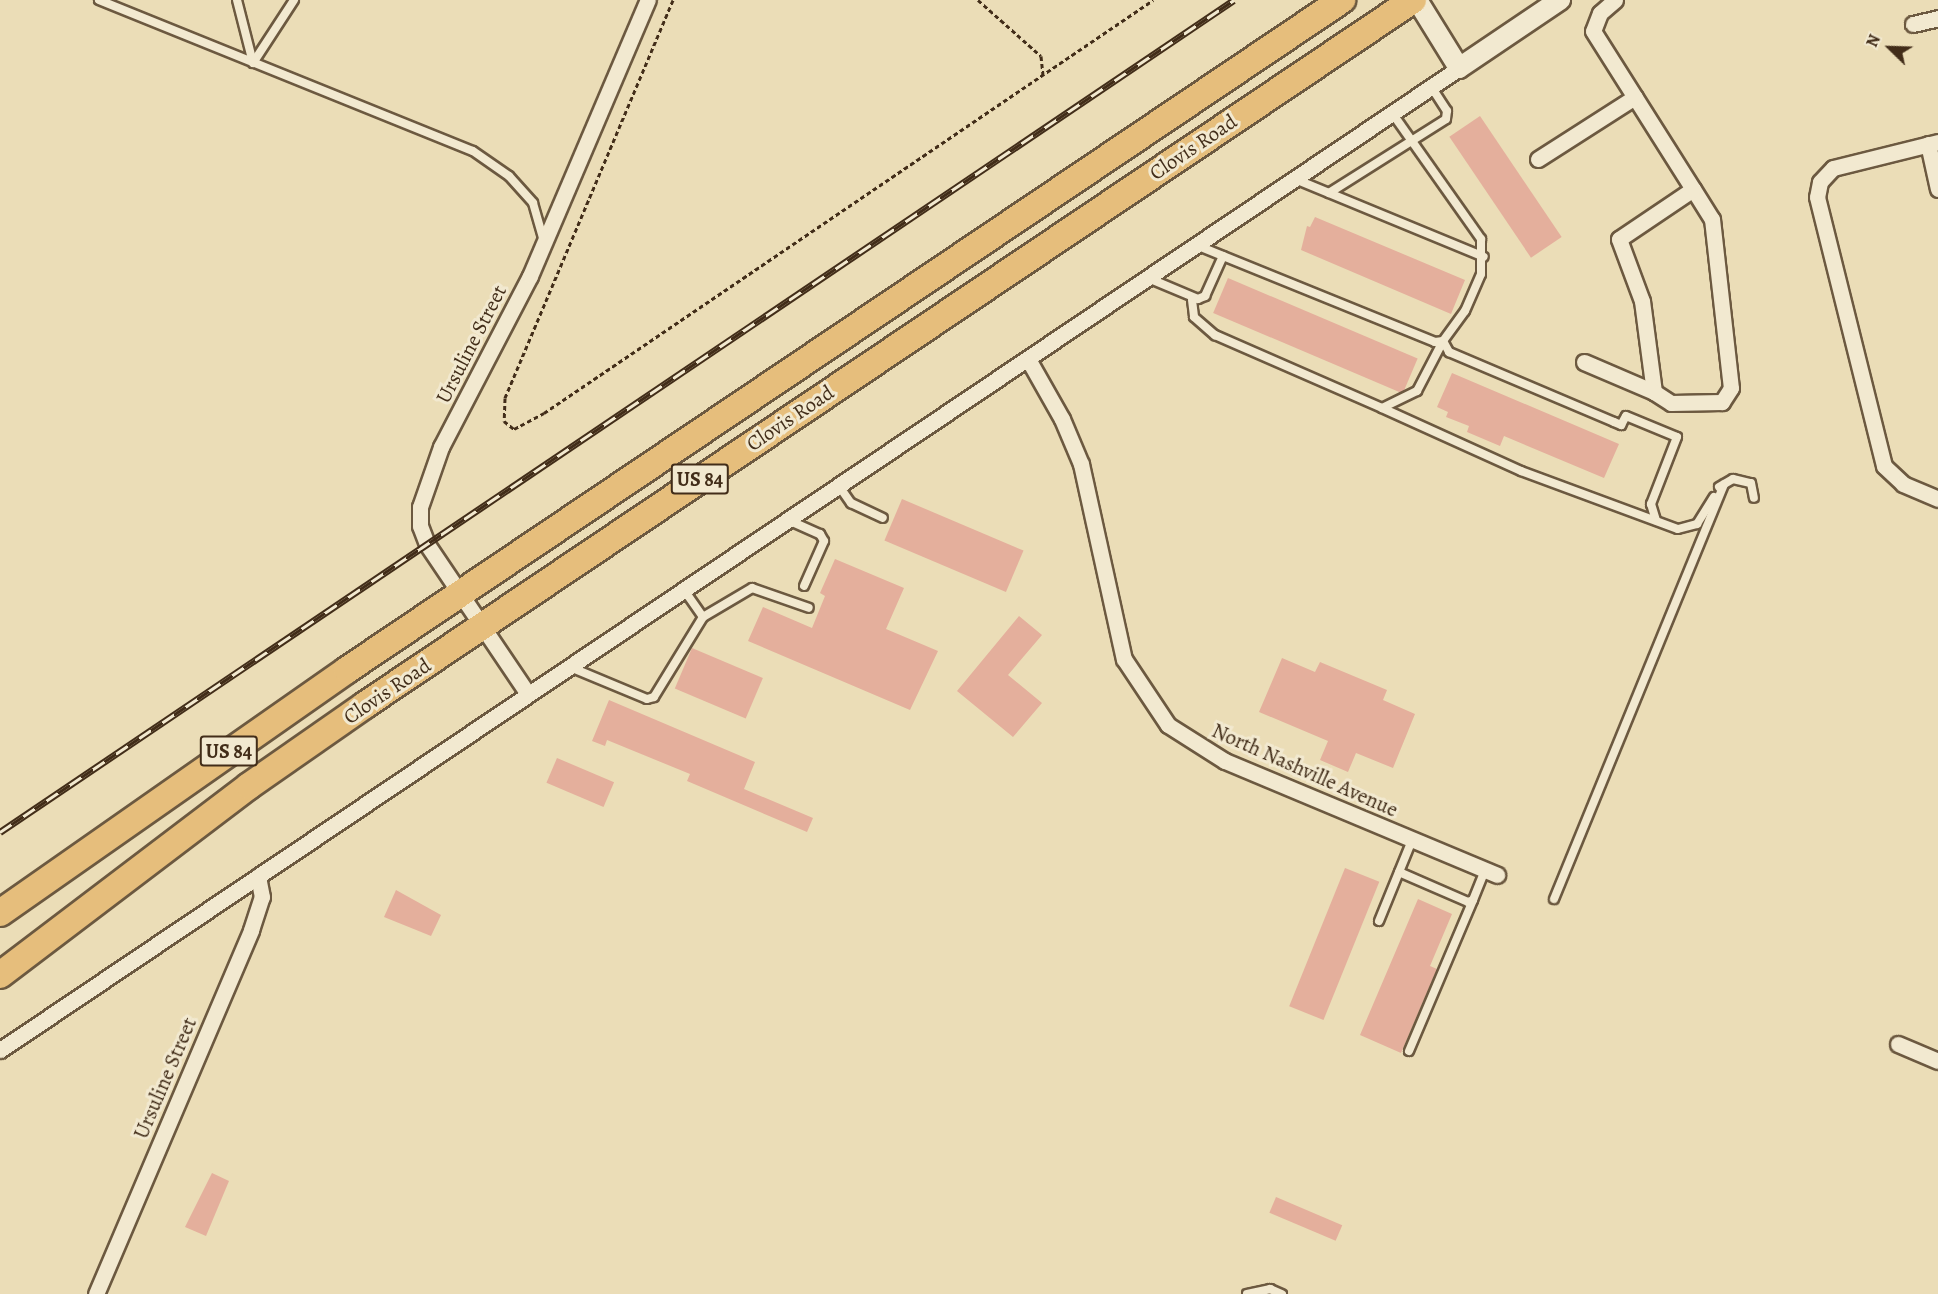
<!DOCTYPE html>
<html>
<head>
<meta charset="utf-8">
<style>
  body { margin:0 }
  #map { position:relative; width:1938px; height:1294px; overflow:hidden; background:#ebddb7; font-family:Alegreya,serif }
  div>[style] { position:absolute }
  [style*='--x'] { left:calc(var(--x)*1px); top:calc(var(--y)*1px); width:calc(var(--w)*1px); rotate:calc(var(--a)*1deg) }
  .building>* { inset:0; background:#e4af9c; transform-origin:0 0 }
  .path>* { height:3px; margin-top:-1.5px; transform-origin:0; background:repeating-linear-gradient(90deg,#422d19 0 4.5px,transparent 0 7.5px) }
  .roads { filter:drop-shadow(2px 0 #6c5940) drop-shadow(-2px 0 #6c5940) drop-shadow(0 2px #6c5940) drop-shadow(0 -2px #6c5940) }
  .service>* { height:8px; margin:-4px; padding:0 4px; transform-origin:4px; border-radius:4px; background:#f2e9d0 }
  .minor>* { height:15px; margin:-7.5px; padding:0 7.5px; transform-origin:7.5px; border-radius:7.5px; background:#f2e9d0 }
  .tertiary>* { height:20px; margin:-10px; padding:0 10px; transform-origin:10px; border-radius:10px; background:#f2e9d0 }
  .trunk>* { height:26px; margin:-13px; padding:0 13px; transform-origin:13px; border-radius:13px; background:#e6be7c }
  .rail>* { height:7px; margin-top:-3.5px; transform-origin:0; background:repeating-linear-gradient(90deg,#f2e9d0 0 14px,#422d19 0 28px); box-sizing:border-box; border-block:2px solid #422d19 }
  span { translate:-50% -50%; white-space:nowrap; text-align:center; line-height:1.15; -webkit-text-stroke:6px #f2e9d0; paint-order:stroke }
  .shield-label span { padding:2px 4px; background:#f2e9d0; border:2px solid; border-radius:4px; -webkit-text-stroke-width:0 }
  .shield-label { font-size:20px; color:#422d19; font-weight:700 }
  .street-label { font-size:21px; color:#422d19 }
  .north { position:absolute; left:1860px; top:18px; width:60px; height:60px; -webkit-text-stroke:4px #f2e9d0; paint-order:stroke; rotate:293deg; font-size:16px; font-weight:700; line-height:24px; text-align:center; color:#422d19 }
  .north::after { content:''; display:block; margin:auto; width:21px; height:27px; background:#422d19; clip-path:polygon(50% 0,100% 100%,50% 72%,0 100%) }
</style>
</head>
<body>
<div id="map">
  <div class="building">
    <i style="left:1480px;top:116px;width:146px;height:37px;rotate:56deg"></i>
    <i style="clip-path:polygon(1315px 217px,1465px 280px,1451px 314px,1301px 250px,1307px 226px,1310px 227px)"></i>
    <i style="left:1228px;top:278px;width:206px;height:38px;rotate:23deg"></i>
    <i style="clip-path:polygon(1452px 373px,1619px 444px,1604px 478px,1504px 436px,1500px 446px,1467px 432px,1469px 426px,1446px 417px,1448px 412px,1437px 407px)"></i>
    <i style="left:902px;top:499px;width:132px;height:45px;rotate:23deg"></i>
    <i style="clip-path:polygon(835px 559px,904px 588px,886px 629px,938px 651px,910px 710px,748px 641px,763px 607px,812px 628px,825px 596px,820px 593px)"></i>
    <i style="clip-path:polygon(1019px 616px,1042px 635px,1008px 675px,1042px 703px,1013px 737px,957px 691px)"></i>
    <i style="left:692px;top:648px;width:77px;height:44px;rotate:23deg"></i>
    <i style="clip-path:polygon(1282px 658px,1315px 672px,1320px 662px,1387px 690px,1383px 700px,1415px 714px,1393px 768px,1356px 753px,1348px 772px,1320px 760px,1328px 741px,1259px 712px)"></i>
    <i style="clip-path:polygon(609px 700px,755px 762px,744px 789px,813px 818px,807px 832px,687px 781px,690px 774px,607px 740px,605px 746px,592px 741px)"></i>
    <i style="left:557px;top:758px;width:62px;height:27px;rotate:23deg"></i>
    <i style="left:1345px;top:868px;width:37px;height:149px;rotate:22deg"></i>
    <i style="clip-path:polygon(396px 890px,441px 915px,431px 936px,384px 917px)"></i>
    <i style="clip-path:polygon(1418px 899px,1452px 914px,1430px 966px,1437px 969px,1401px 1053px,1360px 1035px)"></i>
    <i style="clip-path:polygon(212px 1173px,229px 1181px,206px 1236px,185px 1227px)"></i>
    <i style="left:1276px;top:1197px;width:72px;height:17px;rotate:23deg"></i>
  </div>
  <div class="path">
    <i style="--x:673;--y:0;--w:432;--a:112.9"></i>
    <i style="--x:505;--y:398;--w:23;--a:92"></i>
    <i style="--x:504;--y:421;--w:13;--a:39"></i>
    <i style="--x:514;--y:429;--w:34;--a:-28"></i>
    <i style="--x:544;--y:413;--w:736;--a:-34.14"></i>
    <i style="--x:978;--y:0;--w:84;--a:41.6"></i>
    <i style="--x:1041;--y:56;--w:19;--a:84"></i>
  </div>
  <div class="roads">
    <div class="service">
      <i style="--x:99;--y:0;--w:403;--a:22"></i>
      <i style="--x:473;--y:151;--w:44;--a:34.8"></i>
      <i style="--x:509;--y:176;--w:36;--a:48"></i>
      <i style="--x:533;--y:203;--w:40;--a:74"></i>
      <i style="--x:237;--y:0;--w:65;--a:75.7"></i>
      <i style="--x:253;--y:63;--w:75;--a:-56.9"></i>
      <i style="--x:1295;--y:179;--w:204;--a:22.4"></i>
      <i style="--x:1329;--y:193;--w:138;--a:-32.3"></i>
      <i style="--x:1446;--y:119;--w:8;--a:-83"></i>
      <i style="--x:1447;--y:111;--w:30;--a:-123"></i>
      <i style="--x:1196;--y:245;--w:258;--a:22.1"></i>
      <i style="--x:1435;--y:342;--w:8;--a:-7"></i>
      <i style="--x:1443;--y:341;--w:37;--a:-54"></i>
      <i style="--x:1465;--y:311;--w:40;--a:-66.6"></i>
      <i style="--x:1481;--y:274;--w:35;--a:-90"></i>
      <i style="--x:1481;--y:239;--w:154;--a:-125.2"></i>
      <i style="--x:1148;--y:278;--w:54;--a:22.8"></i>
      <i style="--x:1198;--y:299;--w:8;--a:-23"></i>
      <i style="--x:1205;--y:296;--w:44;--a:-65.8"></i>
      <i style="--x:1192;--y:300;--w:17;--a:83"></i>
      <i style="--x:1194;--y:317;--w:28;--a:41"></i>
      <i style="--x:1215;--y:335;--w:182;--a:23.6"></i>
      <i style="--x:1382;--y:408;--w:39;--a:-26"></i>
      <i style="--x:1417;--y:391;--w:56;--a:-62.5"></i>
      <i style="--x:1443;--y:341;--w:13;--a:61"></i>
      <i style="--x:1449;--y:352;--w:179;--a:23"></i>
      <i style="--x:1614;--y:422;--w:8;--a:23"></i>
      <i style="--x:1621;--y:425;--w:10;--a:-61"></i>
      <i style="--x:1626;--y:416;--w:55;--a:22.4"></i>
      <i style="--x:1677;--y:437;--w:72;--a:111.2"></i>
      <i style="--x:1651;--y:504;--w:17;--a:73"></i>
      <i style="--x:1382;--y:408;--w:153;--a:24.4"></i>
      <i style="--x:1521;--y:471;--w:167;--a:20.3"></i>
      <i style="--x:1678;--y:529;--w:20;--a:-15"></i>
      <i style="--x:1697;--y:524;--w:32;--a:-58"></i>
      <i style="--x:839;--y:486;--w:21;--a:55"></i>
      <i style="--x:851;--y:503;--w:35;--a:25"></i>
      <i style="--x:1719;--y:487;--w:16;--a:-30"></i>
      <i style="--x:1733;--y:479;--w:18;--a:13"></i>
      <i style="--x:1751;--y:483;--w:15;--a:79"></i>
      <i style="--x:788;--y:520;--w:35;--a:24"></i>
      <i style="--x:820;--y:534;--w:8;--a:60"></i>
      <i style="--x:824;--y:541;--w:49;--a:114"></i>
      <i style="--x:703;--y:617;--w:57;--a:-30.6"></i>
      <i style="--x:752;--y:588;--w:60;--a:19.3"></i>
      <i style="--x:570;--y:667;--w:83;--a:22.6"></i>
      <i style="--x:647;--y:699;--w:7;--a:-16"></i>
      <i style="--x:654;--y:697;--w:94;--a:-58.5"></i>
      <i style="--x:703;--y:617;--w:33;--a:-125"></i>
      <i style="--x:1399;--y:872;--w:75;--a:23.5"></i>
      <i style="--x:1468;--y:902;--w:5;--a:-22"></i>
      <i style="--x:1473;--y:900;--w:32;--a:-68"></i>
      <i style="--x:1554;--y:899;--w:448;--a:-67.7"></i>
      <i style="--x:1379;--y:921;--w:87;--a:-67.8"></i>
      <i style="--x:1409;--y:1051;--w:164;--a:-67"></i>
      <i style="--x:1247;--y:1294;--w:24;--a:-12"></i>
      <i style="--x:1270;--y:1289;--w:13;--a:23"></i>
    </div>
    <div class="minor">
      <i style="--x:1615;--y:0;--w:20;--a:139"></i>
      <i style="--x:1600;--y:13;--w:19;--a:111"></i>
      <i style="--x:1593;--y:31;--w:187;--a:57.7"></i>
      <i style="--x:1693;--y:189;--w:36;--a:58"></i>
      <i style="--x:1712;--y:219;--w:170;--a:83.6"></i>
      <i style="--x:1731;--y:388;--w:17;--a:123"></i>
      <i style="--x:1722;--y:402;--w:51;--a:178.9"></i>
      <i style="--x:1671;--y:403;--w:20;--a:-147"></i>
      <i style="--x:1654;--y:392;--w:92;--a:-97.5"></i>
      <i style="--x:1642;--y:301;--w:66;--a:-110.4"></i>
      <i style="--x:1619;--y:239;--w:89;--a:-34"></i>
      <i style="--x:1913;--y:24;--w:26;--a:-13"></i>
      <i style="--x:1938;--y:142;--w:108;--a:166.1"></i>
      <i style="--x:1833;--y:168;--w:19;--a:133"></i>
      <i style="--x:1820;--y:182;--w:15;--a:101"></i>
      <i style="--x:1817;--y:197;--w:277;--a:76"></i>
      <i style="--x:1884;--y:466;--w:26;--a:43"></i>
      <i style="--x:1903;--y:484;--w:38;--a:23"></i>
      <i style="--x:1928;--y:144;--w:46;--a:77.5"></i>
      <i style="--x:1538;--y:159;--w:115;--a:-32.6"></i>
      <i style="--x:1028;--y:359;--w:69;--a:60.5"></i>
      <i style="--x:1062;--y:419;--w:49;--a:67.1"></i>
      <i style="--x:1081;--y:464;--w:200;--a:77.6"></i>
      <i style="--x:1124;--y:659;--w:79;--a:56.3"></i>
      <i style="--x:1168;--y:725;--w:67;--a:32.3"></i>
      <i style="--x:1225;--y:761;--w:295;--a:22.7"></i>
      <i style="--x:1584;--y:362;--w:76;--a:23.2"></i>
      <i style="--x:528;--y:694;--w:181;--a:-124"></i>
      <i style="--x:427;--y:544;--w:19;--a:-111"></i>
      <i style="--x:420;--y:526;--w:19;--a:-90"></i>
      <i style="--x:420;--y:507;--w:64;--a:-70.7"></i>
      <i style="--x:441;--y:447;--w:193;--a:-62.5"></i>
      <i style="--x:530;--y:276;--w:300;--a:-66.9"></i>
      <i style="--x:1898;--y:1044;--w:43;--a:23"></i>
      <i style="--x:0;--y:1050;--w:1759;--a:-33.94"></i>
      <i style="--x:96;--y:1294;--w:396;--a:-66.9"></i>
      <i style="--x:251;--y:930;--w:35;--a:-72"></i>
      <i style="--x:262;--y:897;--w:21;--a:-101"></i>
    </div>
    <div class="tertiary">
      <i style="--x:1417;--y:0;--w:80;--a:58.3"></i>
      <i style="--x:1459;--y:68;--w:122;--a:-34"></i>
    </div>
    <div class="trunk">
      <i style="--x:0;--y:913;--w:424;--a:-35"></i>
      <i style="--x:347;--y:670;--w:1200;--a:-33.96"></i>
      <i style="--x:0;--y:975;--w:313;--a:-37.2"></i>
      <i style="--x:249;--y:786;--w:141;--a:-34.9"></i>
      <i style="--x:365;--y:705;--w:1263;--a:-33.93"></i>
    </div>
  </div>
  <div class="rail">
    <i style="--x:0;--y:832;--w:1488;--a:-33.99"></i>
  </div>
  <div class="shield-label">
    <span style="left:700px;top:479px">US 84</span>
    <span style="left:229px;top:751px">US 84</span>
  </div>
  <div class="street-label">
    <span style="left:1193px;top:147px;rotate:-34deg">Clovis Road</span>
    <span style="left:471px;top:344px;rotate:-63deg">Ursuline Street</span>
    <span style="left:790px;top:418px;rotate:-34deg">Clovis Road</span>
    <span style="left:387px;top:691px;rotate:-34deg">Clovis Road</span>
    <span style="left:1305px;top:770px;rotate:24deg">North Nashville Avenue</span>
    <span style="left:165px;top:1078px;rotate:-67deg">Ursuline Street</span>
  </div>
  <div class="north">N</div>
</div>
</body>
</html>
